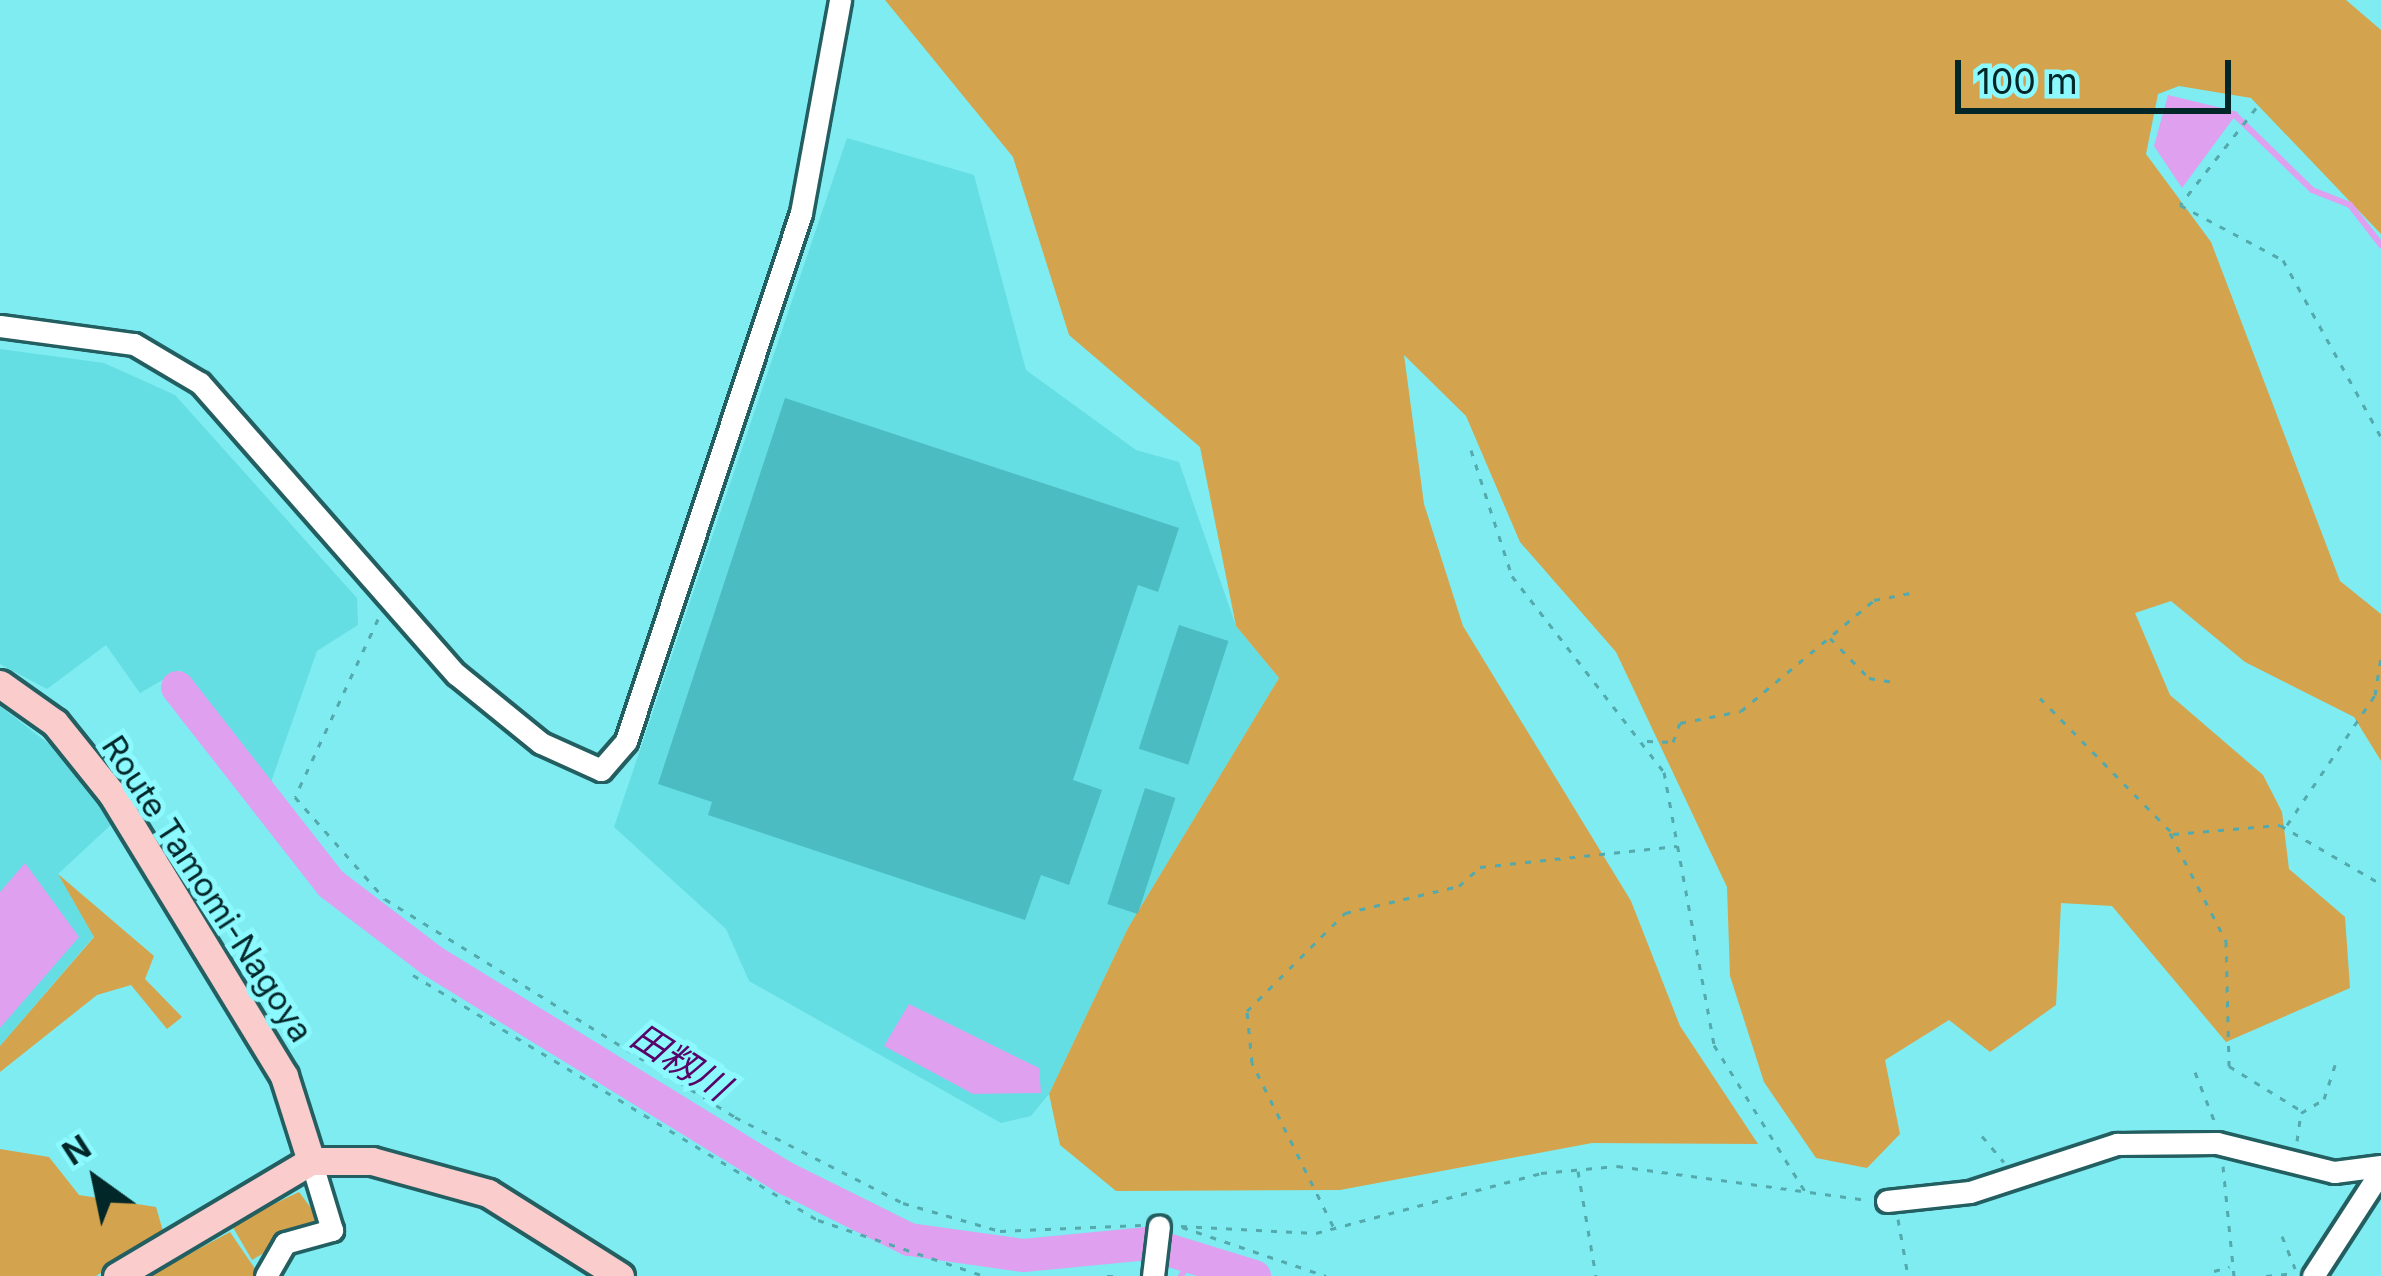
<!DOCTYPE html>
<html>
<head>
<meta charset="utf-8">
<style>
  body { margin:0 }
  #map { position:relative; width:2381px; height:1276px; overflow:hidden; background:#7eecf0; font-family:Inter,"Noto Sans JP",sans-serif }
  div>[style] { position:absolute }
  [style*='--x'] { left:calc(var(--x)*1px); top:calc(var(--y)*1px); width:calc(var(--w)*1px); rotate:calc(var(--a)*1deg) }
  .built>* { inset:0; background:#65dee3 }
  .green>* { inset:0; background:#d4a34d }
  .water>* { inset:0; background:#dea0ef }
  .stream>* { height:6px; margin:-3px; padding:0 3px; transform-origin:3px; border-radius:3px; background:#dea0ef }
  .river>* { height:33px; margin:-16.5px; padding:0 16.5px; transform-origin:16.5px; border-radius:16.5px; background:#dea0ef }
  .building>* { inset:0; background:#4bbcc1; transform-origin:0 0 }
  .path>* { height:3px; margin-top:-1.5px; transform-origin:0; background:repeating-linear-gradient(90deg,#54a9ac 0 6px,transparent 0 15px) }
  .roads { filter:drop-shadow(3px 0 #235e61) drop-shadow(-3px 0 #235e61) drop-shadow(0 3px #235e61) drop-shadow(0 -3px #235e61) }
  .minor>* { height:21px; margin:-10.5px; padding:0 10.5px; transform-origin:10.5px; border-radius:10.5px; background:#fff }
  .major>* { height:27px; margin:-13.5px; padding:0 13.5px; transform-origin:13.5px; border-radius:13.5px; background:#facccc }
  span { translate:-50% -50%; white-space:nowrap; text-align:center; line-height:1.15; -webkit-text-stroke:10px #8cf9fe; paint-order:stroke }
  .street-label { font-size:33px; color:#022729 }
  .water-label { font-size:36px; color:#570368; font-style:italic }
  .north { position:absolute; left:36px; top:1120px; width:120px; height:120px; -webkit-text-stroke:9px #8cf9fe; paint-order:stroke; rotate:327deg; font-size:33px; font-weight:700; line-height:48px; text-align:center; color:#022729 }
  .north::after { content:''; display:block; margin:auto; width:42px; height:54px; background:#022729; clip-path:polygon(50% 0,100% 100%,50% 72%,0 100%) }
  .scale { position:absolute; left:1955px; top:60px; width:276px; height:54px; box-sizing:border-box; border:6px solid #022729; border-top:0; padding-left:15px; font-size:36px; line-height:42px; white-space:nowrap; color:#022729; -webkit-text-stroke:9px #8cf9fe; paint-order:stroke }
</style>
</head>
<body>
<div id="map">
  <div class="built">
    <i style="clip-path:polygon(847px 138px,974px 175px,1026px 370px,1136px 450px,1179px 462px,1236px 626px,1279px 678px,1128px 928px,1049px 1094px,1031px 1116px,1001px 1123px,749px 981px,726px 929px,614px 827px)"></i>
    <i style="clip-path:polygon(0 349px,104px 363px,175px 395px,357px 598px,358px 625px,317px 651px,271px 782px,180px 670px,140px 693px,106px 645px,47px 689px,0 664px)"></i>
    <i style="clip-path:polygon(0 706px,54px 748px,115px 821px,58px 874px,94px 936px,0 1046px)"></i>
  </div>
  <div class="green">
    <i style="clip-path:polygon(885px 0,2346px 0,2381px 30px,2381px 234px,2251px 98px,2179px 86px,2158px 94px,2146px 154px,2211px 242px,2340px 581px,2381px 614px,2381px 761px,2354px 717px,2245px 662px,2171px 601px,2135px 613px,2170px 695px,2263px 775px,2282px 812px,2289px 869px,2345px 917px,2350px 988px,2226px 1042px,2112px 906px,2061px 903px,2056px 1005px,1990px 1052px,1949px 1020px,1885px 1060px,1900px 1134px,1867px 1168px,1816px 1158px,1764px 1082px,1730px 976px,1727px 887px,1616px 652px,1520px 542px,1466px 416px,1404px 355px,1424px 504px,1463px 626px,1631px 901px,1680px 1026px,1758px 1144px,1592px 1143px,1340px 1190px,1116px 1191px,1060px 1145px,1049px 1094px,1128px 928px,1279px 678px,1236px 626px,1200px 447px,1069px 335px,1013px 157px)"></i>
    <i style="clip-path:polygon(58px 874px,154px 956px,145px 979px,182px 1017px,167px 1029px,131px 985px,97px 995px,0 1072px,0 1046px,94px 937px)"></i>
    <i style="clip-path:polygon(0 1149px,49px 1157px,79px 1195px,156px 1207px,163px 1231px,96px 1276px,0 1276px)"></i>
    <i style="clip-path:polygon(299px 1192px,320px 1220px,252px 1260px,231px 1224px)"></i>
    <i style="clip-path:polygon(230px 1232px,260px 1276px,151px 1276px,165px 1267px)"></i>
  </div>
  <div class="water">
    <i style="clip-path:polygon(2168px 95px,2238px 112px,2182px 188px,2154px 146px)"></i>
    <i style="clip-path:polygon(25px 863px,79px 937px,0 1028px,0 892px)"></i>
    <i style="clip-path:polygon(909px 1004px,1039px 1068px,1041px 1093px,973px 1094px,884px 1046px)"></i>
  </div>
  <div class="stream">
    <i style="--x:2235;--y:115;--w:107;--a:44.2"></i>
    <i style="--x:2312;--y:190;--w:41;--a:21.5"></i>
    <i style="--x:2350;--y:205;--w:51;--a:52.2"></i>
    <i style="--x:1181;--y:1276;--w:25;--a:-58"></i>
  </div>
  <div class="river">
    <i style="--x:177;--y:687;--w:249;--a:52"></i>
    <i style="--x:330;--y:883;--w:127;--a:37.3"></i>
    <i style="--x:431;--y:960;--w:417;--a:31.6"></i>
    <i style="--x:786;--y:1178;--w:137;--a:26.4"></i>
    <i style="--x:909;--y:1239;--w:115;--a:8"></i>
    <i style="--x:1023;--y:1255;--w:125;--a:-5.5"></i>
    <i style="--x:1147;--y:1243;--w:112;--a:17.1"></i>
  </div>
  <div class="building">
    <i style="clip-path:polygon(785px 398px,1179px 528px,1158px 592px,1138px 585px,1073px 780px,1102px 790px,1069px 885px,1041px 875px,1025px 920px,708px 815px,712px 802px,658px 784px)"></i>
    <i style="left:1179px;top:625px;width:52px;height:130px;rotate:18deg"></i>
    <i style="left:1145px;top:788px;width:32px;height:122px;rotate:18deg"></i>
  </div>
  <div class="path">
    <i style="--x:2256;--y:108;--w:123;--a:128.1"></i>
    <i style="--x:2180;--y:205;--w:117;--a:28.1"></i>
    <i style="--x:2283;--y:260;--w:202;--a:61"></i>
    <i style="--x:1471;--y:450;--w:133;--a:72"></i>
    <i style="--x:1512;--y:576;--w:248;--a:52.2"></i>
    <i style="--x:1664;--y:772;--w:278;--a:79.6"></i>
    <i style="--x:1714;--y:1045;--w:172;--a:58.1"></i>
    <i style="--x:378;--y:619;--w:196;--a:115"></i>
    <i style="--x:295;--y:797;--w:136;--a:48.6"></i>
    <i style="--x:385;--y:899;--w:412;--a:31.9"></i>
    <i style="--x:735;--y:1117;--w:189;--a:27.1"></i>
    <i style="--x:903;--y:1203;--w:101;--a:16.1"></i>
    <i style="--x:1000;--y:1231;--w:141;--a:-2.4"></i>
    <i style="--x:1830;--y:638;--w:56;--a:45.7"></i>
    <i style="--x:1869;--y:678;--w:30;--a:9"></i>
    <i style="--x:2040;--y:698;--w:190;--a:45.6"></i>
    <i style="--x:2173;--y:834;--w:107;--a:-4.8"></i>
    <i style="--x:2280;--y:825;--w:117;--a:30.3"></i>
    <i style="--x:1647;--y:741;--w:26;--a:2"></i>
    <i style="--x:1673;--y:742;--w:20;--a:-70"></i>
    <i style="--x:1680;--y:723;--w:62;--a:-11.1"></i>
    <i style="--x:1741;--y:711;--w:173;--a:-39.8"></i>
    <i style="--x:1874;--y:600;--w:37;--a:-11"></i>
    <i style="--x:2287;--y:825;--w:157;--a:-55.9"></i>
    <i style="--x:2375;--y:695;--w:39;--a:-81"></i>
    <i style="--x:2170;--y:833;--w:122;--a:62.6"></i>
    <i style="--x:2226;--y:941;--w:125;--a:88.6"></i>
    <i style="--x:2229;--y:1066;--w:86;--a:31.7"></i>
    <i style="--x:413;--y:975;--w:473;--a:31.2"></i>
    <i style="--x:818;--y:1220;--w:175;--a:18.6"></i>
    <i style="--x:2195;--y:1072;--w:52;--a:68.4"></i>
    <i style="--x:1982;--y:1136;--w:34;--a:50"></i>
    <i style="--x:2297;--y:1141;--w:28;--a:-82"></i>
    <i style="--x:2301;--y:1113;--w:27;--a:-31"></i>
    <i style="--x:2324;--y:1099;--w:36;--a:-72"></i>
    <i style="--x:2223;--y:1166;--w:111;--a:84.3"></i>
    <i style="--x:1578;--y:1171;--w:107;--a:80.3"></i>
    <i style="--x:1898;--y:1219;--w:58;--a:80"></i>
    <i style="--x:1181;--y:1226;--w:135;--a:3"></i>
    <i style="--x:1316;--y:1233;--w:233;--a:-14.9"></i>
    <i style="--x:1541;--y:1173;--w:76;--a:-5.3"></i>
    <i style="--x:1617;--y:1166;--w:253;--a:7.7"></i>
    <i style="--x:1333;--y:1226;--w:182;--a:-116.4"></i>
    <i style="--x:1252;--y:1063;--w:52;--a:-95.5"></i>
    <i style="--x:1247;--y:1011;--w:139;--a:-45"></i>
    <i style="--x:1345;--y:913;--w:117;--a:-13.3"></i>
    <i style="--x:1459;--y:886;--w:28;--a:-42"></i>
    <i style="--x:1480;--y:867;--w:198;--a:-6.1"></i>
    <i style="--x:1182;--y:1227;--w:152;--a:18.8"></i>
    <i style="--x:2282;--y:1236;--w:35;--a:68"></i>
    <i style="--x:2214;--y:1271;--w:16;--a:-15"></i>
    <i style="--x:1107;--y:1276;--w:6;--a:0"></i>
    <i style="--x:2266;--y:1276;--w:27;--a:-6"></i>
  </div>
  <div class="roads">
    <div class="minor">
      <i style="--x:0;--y:326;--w:135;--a:7.7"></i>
      <i style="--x:134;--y:344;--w:77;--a:30.6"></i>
      <i style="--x:200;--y:383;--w:388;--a:48.7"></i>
      <i style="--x:456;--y:674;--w:109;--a:39.1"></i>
      <i style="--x:541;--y:743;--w:66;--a:24.2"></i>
      <i style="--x:601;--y:770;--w:38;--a:-49"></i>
      <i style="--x:626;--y:741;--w:556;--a:-71.66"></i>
      <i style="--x:801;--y:213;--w:217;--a:-79.6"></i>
      <i style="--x:1887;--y:1201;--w:83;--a:-6.2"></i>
      <i style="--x:1970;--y:1192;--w:155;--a:-18.1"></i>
      <i style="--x:2117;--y:1144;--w:100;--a:-0.6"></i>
      <i style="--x:2217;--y:1143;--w:121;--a:13.9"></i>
      <i style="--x:2334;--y:1172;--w:47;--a:-7.3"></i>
      <i style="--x:266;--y:1276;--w:38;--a:-60"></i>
      <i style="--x:285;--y:1243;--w:49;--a:-15.5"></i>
      <i style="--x:332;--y:1230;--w:72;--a:-106.9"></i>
      <i style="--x:1153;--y:1276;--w:50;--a:-83.2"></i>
      <i style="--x:2313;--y:1276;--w:125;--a:-57.1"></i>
    </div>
    <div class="major">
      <i style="--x:0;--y:684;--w:67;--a:35.3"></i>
      <i style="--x:55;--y:723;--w:91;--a:51.2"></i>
      <i style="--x:112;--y:794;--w:330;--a:58.6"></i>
      <i style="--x:284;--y:1076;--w:89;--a:72.4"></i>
      <i style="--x:117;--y:1276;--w:226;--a:-30.7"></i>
      <i style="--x:311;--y:1161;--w:61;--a:0"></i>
      <i style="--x:372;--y:1161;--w:120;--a:15.4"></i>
      <i style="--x:488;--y:1193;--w:156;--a:32.2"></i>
    </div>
  </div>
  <div class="street-label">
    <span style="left:207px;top:889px;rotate:57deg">Route Tamomi-Nagoya</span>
  </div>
  <div class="water-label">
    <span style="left:680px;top:1062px;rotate:33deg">田籾川</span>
  </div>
  <div class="north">N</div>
  <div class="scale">100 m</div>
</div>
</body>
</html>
